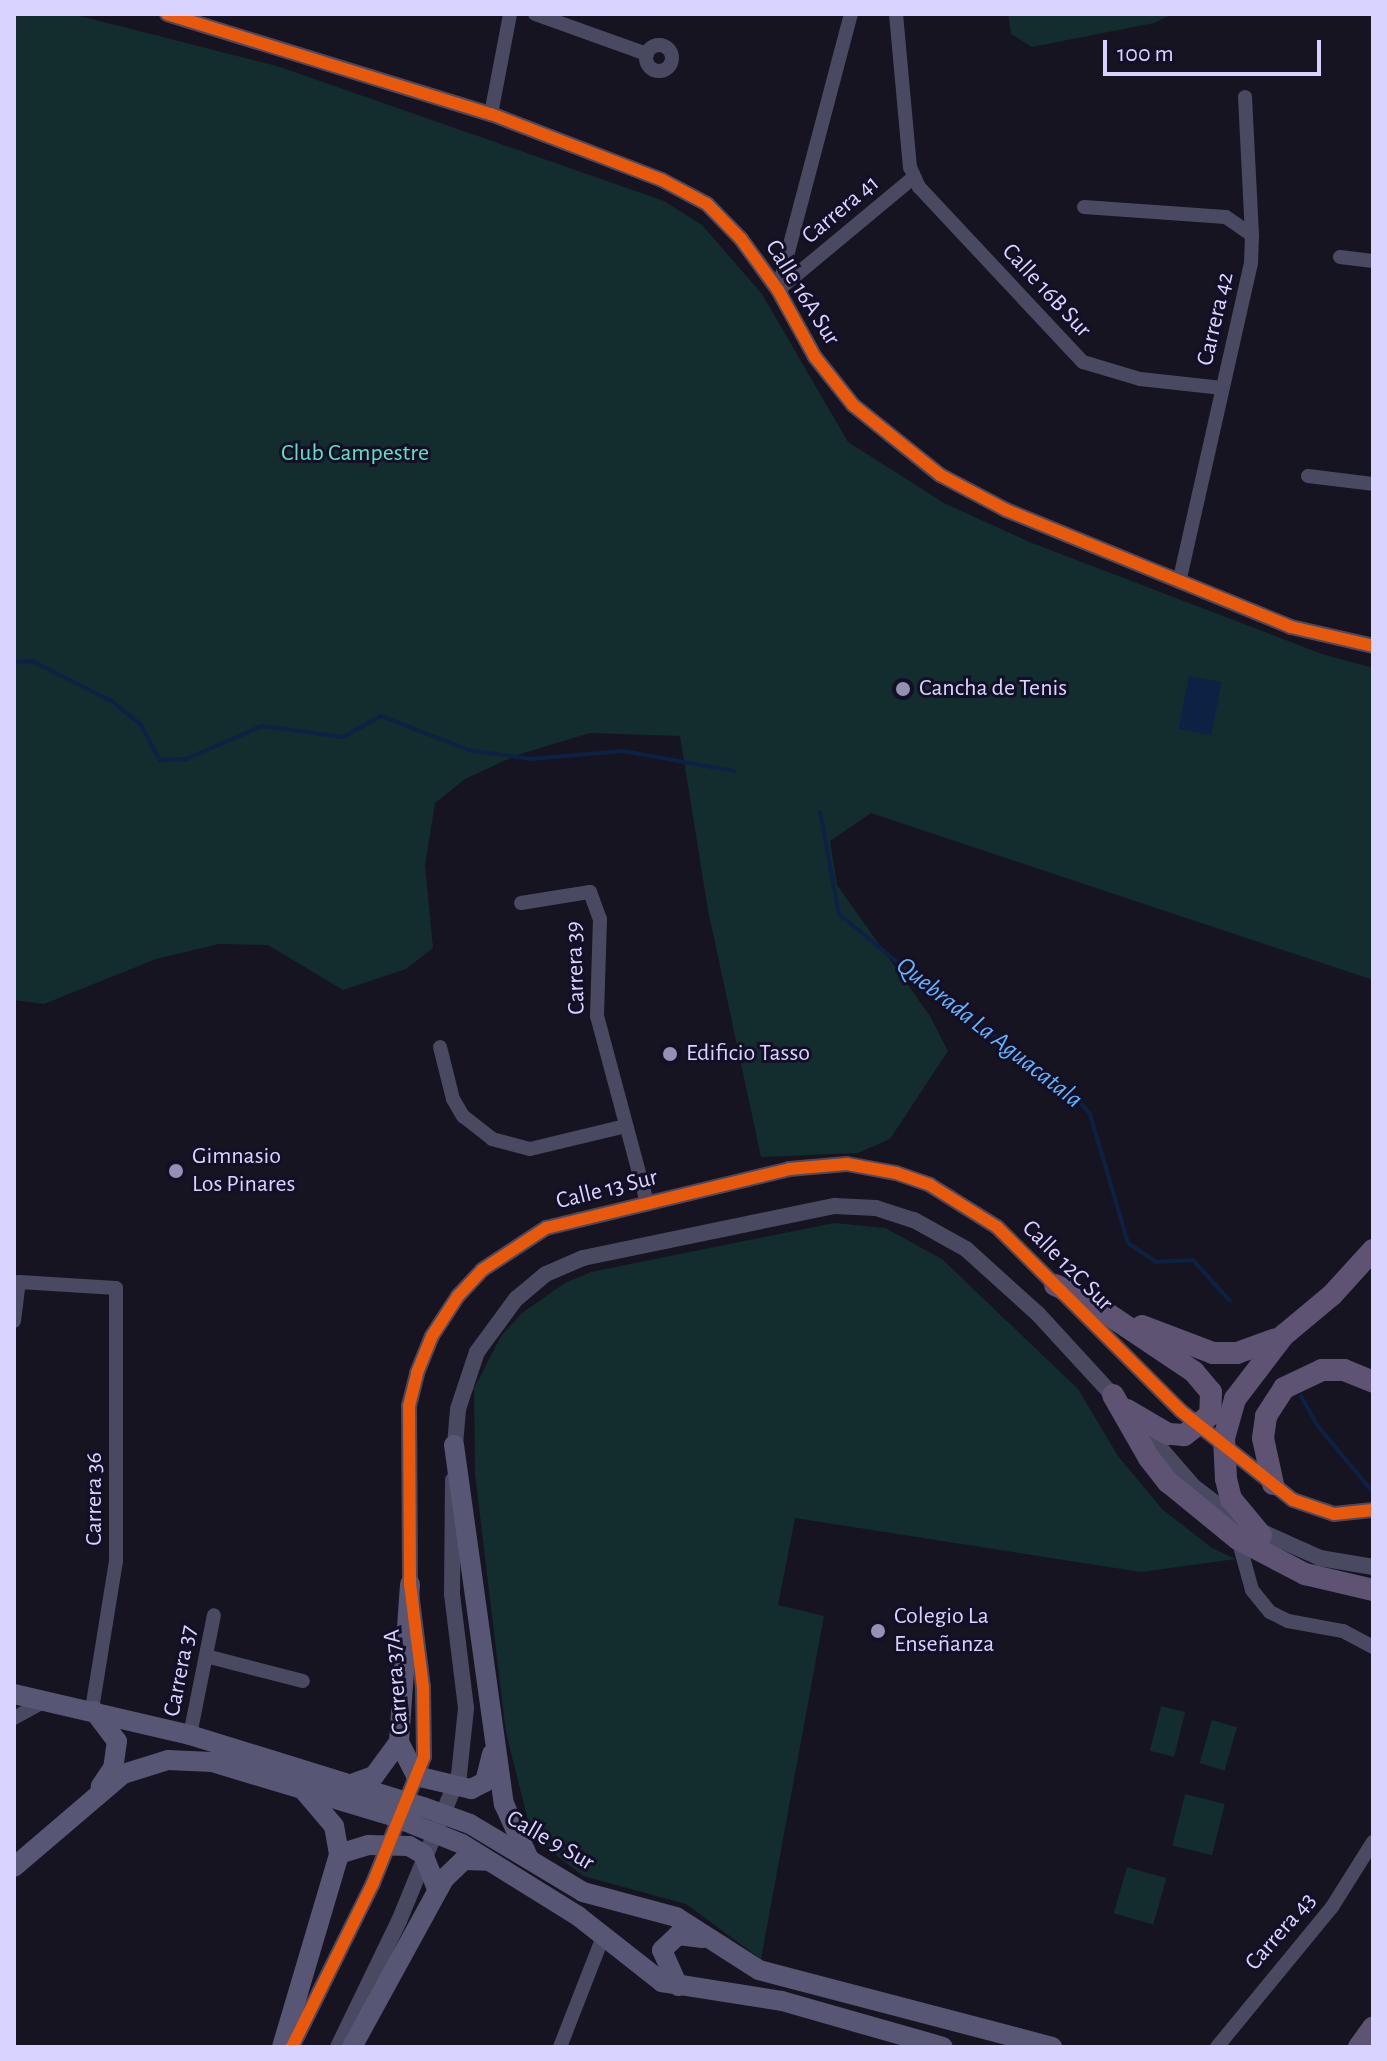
<!DOCTYPE html>
<html>
<head>
<meta charset="utf-8">
<style>
  body { margin:0 }
  #map { position:relative; width:1387px; height:2061px; overflow:hidden; background:#161421; font-family:"Alegreya Sans",sans-serif }
  div>[style] { position:absolute }
  [style*='--x'] { left:calc(var(--x)*1px); top:calc(var(--y)*1px); width:calc(var(--w)*1px); rotate:calc(var(--a)*1deg) }
  .green>* { inset:0; background:#132c2d; transform-origin:0 0 }
  .water>* { inset:0; background:#0d2144; transform-origin:0 0 }
  .stream>* { height:4px; margin:-2px; padding:0 2px; transform-origin:2px; border-radius:2px; background:#0d2144 }
  .minor>* { height:14px; margin:-7px; padding:0 7px; transform-origin:7px; border-radius:7px; background:#4a4962 }
  .minor>.ring { margin:-7px; padding:0; box-sizing:content-box; background:none; border:14px solid #4a4962; border-radius:50% }
  .tertiary>* { height:16px; margin:-8px; padding:0 8px; transform-origin:8px; border-radius:8px; background:#4a4962 }
  .secondary>* { height:20px; margin:-10px; padding:0 10px; transform-origin:10px; border-radius:10px; background:#575674 }
  .primary>* { height:22px; margin:-11px; padding:0 11px; transform-origin:11px; border-radius:11px; background:#5e5373 }
  .cycleway>* { height:12px; margin:-6px; padding:0 6px; transform-origin:6px; border-radius:6px; background:#e8590c }
  .dots>* { width:22px; height:22px; translate:-50% -50%; box-sizing:border-box; border:4px solid #130f26; border-radius:50% }
  span { translate:-50% -50%; white-space:nowrap; text-align:center; line-height:1.15; -webkit-text-stroke:6px #130f26; paint-order:stroke }
  .street-label { font-size:24px; color:#d9d4ff }
  .park-label { font-size:24px; color:#5fe0c0 }
  .poi-label { font-size:24px; color:#d9d4ff }
  .left { translate:0 -50%; text-align:left }
  .water-label { font-size:26px; color:#62b6ff; font-style:italic }
  .frame { position:absolute; inset:0; border:16px solid #d9d4ff; pointer-events:none }
  .scale { position:absolute; left:1103px; top:40px; width:218px; height:36px; box-sizing:border-box; border:4px solid #d9d4ff; border-top:0; padding-left:10px; font-size:24px; line-height:28px; white-space:nowrap; color:#d9d4ff; -webkit-text-stroke:6px #130f26; paint-order:stroke }
</style>
</head>
<body>
<div id="map">
  <div class="green">
    <i style="clip-path:polygon(14px 14px,72px 14px,277px 66px,664px 201px,702px 225px,762px 294px,848px 442px,944px 503px,1032px 543px,1322px 654px,1373px 668px,1373px 980px,871px 813px,830px 841px,837px 885px,930px 1016px,948px 1051px,890px 1139px,858px 1153px,761px 1157px,708px 910px,680px 736px,590px 733px,517px 755px,465px 779px,435px 803px,425px 865px,433px 948px,406px 969px,343px 990px,268px 945px,219px 944px,156px 959px,44px 1004px,14px 1000px)"></i>
    <i style="clip-path:polygon(1008px 14px,1173px 14px,1154px 23px,1032px 47px,1011px 34px)"></i>
    <i style="clip-path:polygon(834px 1223px,885px 1228px,942px 1259px,1078px 1389px,1118px 1456px,1162px 1509px,1212px 1548px,1236px 1559px,1141px 1572px,795px 1518px,778px 1605px,824px 1616px,761px 1959px,686px 1904px,583px 1876px,532px 1836px,506px 1733px,475px 1474px,474px 1388px,501px 1336px,522px 1313px,565px 1283px,591px 1272px)"></i>
    <i style="left:1161px;top:1706px;width:25px;height:46px;rotate:14deg"></i>
    <i style="left:1212px;top:1720px;width:26px;height:45px;rotate:16deg"></i>
    <i style="left:1185px;top:1794px;width:41px;height:53px;rotate:14deg"></i>
    <i style="left:1127px;top:1867px;width:41px;height:48px;rotate:16deg"></i>
  </div>
  <div class="water">
    <i style="left:1189px;top:676px;width:33px;height:54px;rotate:11deg"></i>
  </div>
  <div class="stream">
    <i style="--x:14;--y:662;--w:18;--a:-3"></i>
    <i style="--x:32;--y:661;--w:91;--a:26.8"></i>
    <i style="--x:113;--y:702;--w:36;--a:39"></i>
    <i style="--x:141;--y:725;--w:40;--a:62"></i>
    <i style="--x:160;--y:760;--w:26;--a:-2"></i>
    <i style="--x:186;--y:759;--w:83;--a:-23.5"></i>
    <i style="--x:262;--y:726;--w:82;--a:7.7"></i>
    <i style="--x:343;--y:737;--w:43;--a:-28.9"></i>
    <i style="--x:381;--y:716;--w:94;--a:21.1"></i>
    <i style="--x:469;--y:750;--w:63;--a:8.3"></i>
    <i style="--x:531;--y:759;--w:92;--a:-5"></i>
    <i style="--x:623;--y:751;--w:113;--a:10.2"></i>
    <i style="--x:820;--y:812;--w:104;--a:79.4"></i>
    <i style="--x:839;--y:914;--w:127;--a:39.6"></i>
    <i style="--x:937;--y:995;--w:166;--a:35.7"></i>
    <i style="--x:1072;--y:1092;--w:28;--a:51"></i>
    <i style="--x:1090;--y:1114;--w:134;--a:73.6"></i>
    <i style="--x:1128;--y:1243;--w:34;--a:34"></i>
    <i style="--x:1156;--y:1262;--w:37;--a:-3"></i>
    <i style="--x:1193;--y:1260;--w:55;--a:47.9"></i>
    <i style="--x:1301;--y:1396;--w:33;--a:61"></i>
    <i style="--x:1317;--y:1425;--w:86;--a:50.2"></i>
  </div>
  <div class="minor">
    <i style="--x:535;--y:14;--w:119;--a:19.7"></i>
    <i style="--x:896;--y:14;--w:154;--a:84.8"></i>
    <i style="--x:910;--y:167;--w:22;--a:66"></i>
    <i style="--x:919;--y:187;--w:240;--a:46.9"></i>
    <i style="--x:1083;--y:362;--w:59;--a:16.6"></i>
    <i style="--x:1140;--y:379;--w:83;--a:6.2"></i>
    <i class="ring" style="left:646px;top:45px;width:12px;height:12px"></i>
    <i style="--x:1245;--y:97;--w:138;--a:87.1"></i>
    <i style="--x:491;--y:114;--w:102;--a:-79.2"></i>
    <i style="--x:1084;--y:207;--w:142;--a:4"></i>
    <i style="--x:1226;--y:217;--w:32;--a:35"></i>
    <i style="--x:1252;--y:235;--w:28;--a:92"></i>
    <i style="--x:1251;--y:263;--w:327;--a:102.7"></i>
    <i style="--x:1340;--y:257;--w:33;--a:7"></i>
    <i style="--x:778;--y:290;--w:285;--a:-75.2"></i>
    <i style="--x:778;--y:290;--w:175;--a:-39.7"></i>
    <i style="--x:1308;--y:476;--w:65;--a:7"></i>
    <i style="--x:521;--y:903;--w:70;--a:-9.1"></i>
    <i style="--x:590;--y:892;--w:29;--a:70"></i>
    <i style="--x:600;--y:919;--w:97;--a:91.8"></i>
    <i style="--x:597;--y:1016;--w:194;--a:75"></i>
    <i style="--x:440;--y:1047;--w:54;--a:76"></i>
    <i style="--x:453;--y:1099;--w:20;--a:60"></i>
    <i style="--x:463;--y:1116;--w:37;--a:38"></i>
    <i style="--x:492;--y:1139;--w:39;--a:15"></i>
    <i style="--x:530;--y:1149;--w:99;--a:-13.5"></i>
    <i style="--x:14;--y:1321;--w:39;--a:-83"></i>
    <i style="--x:19;--y:1282;--w:97;--a:3.5"></i>
    <i style="--x:116;--y:1288;--w:273;--a:90"></i>
    <i style="--x:116;--y:1561;--w:150;--a:99.2"></i>
    <i style="--x:1238;--y:1539;--w:53;--a:74.6"></i>
    <i style="--x:1252;--y:1590;--w:28;--a:51"></i>
    <i style="--x:1270;--y:1612;--w:20;--a:27"></i>
    <i style="--x:1288;--y:1621;--w:56;--a:10.3"></i>
    <i style="--x:1343;--y:1631;--w:34;--a:28"></i>
    <i style="--x:206;--y:1656;--w:100;--a:14.5"></i>
    <i style="--x:14;--y:1718;--w:35;--a:-29"></i>
    <i style="--x:190;--y:1735;--w:122;--a:-78.7"></i>
    <i style="--x:560;--y:2047;--w:121;--a:-68.7"></i>
    <i style="--x:1217;--y:2047;--w:181;--a:-50.6"></i>
    <i style="--x:1332;--y:1907;--w:77;--a:-57.8"></i>
  </div>
  <div class="tertiary">
    <i style="--x:167;--y:14;--w:339;--a:17.2"></i>
    <i style="--x:491;--y:114;--w:183;--a:21.1"></i>
    <i style="--x:662;--y:180;--w:51;--a:28.1"></i>
    <i style="--x:707;--y:204;--w:49;--a:45.8"></i>
    <i style="--x:741;--y:239;--w:63;--a:54"></i>
    <i style="--x:778;--y:290;--w:77;--a:61.1"></i>
    <i style="--x:815;--y:357;--w:61;--a:51.6"></i>
    <i style="--x:853;--y:405;--w:112;--a:38.8"></i>
    <i style="--x:940;--y:475;--w:75;--a:27.9"></i>
    <i style="--x:1006;--y:510;--w:308;--a:22.3"></i>
    <i style="--x:1291;--y:627;--w:84;--a:13"></i>
    <i style="--x:1135;--y:1419;--w:89;--a:49.1"></i>
    <i style="--x:1193;--y:1486;--w:59;--a:37.5"></i>
    <i style="--x:1240;--y:1522;--w:88;--a:24.2"></i>
    <i style="--x:1320;--y:1558;--w:54;--a:9.6"></i>
    <i style="--x:454;--y:1457;--w:48;--a:-85.2"></i>
    <i style="--x:458;--y:1409;--w:60;--a:-71.6"></i>
    <i style="--x:477;--y:1352;--w:66;--a:-53.7"></i>
    <i style="--x:516;--y:1299;--w:39;--a:-40"></i>
    <i style="--x:546;--y:1274;--w:40;--a:-23.4"></i>
    <i style="--x:583;--y:1258;--w:257;--a:-11.7"></i>
    <i style="--x:835;--y:1206;--w:41;--a:2.8"></i>
    <i style="--x:876;--y:1208;--w:40;--a:18"></i>
    <i style="--x:914;--y:1220;--w:60;--a:29.1"></i>
    <i style="--x:966;--y:1249;--w:97;--a:42.1"></i>
    <i style="--x:1038;--y:1314;--w:120;--a:47.4"></i>
    <i style="--x:292;--y:2047;--w:183;--a:-63.7"></i>
    <i style="--x:373;--y:1883;--w:136;--a:-68"></i>
    <i style="--x:424;--y:1757;--w:70;--a:-90.8"></i>
    <i style="--x:423;--y:1687;--w:104;--a:-97.2"></i>
    <i style="--x:410;--y:1584;--w:178;--a:-90.3"></i>
    <i style="--x:409;--y:1406;--w:34;--a:-76"></i>
    <i style="--x:417;--y:1373;--w:40;--a:-68"></i>
    <i style="--x:432;--y:1336;--w:48;--a:-57"></i>
    <i style="--x:458;--y:1296;--w:35;--a:-47"></i>
    <i style="--x:482;--y:1270;--w:77;--a:-33.3"></i>
    <i style="--x:546;--y:1228;--w:250;--a:-13.6"></i>
    <i style="--x:789;--y:1169;--w:58;--a:-4.9"></i>
    <i style="--x:847;--y:1164;--w:50;--a:10.4"></i>
    <i style="--x:896;--y:1173;--w:36;--a:19"></i>
    <i style="--x:930;--y:1185;--w:79;--a:32.1"></i>
    <i style="--x:997;--y:1227;--w:260;--a:45"></i>
    <i style="--x:1181;--y:1411;--w:143;--a:38.5"></i>
    <i style="--x:1293;--y:1500;--w:43;--a:18.9"></i>
    <i style="--x:1334;--y:1514;--w:39;--a:-6"></i>
    <i style="--x:338;--y:2047;--w:140;--a:-64.2"></i>
    <i style="--x:399;--y:1921;--w:158;--a:-67.7"></i>
    <i style="--x:459;--y:1775;--w:67;--a:-84"></i>
    <i style="--x:466;--y:1708;--w:115;--a:-97"></i>
    <i style="--x:452;--y:1594;--w:114;--a:-89.5"></i>
  </div>
  <div class="secondary">
    <i style="--x:454;--y:1445;--w:362;--a:82.1"></i>
    <i style="--x:504;--y:1804;--w:60;--a:65.6"></i>
    <i style="--x:14;--y:1694;--w:181;--a:13.1"></i>
    <i style="--x:190;--y:1735;--w:244;--a:17.2"></i>
    <i style="--x:423;--y:1807;--w:50;--a:19.9"></i>
    <i style="--x:470;--y:1824;--w:132;--a:31"></i>
    <i style="--x:583;--y:1892;--w:96;--a:15"></i>
    <i style="--x:676;--y:1917;--w:98;--a:32.6"></i>
    <i style="--x:759;--y:1970;--w:303;--a:14.7"></i>
    <i style="--x:94;--y:1711;--w:38;--a:53"></i>
    <i style="--x:117;--y:1741;--w:27;--a:98"></i>
    <i style="--x:113;--y:1768;--w:22;--a:124"></i>
    <i style="--x:399;--y:1742;--w:38;--a:63"></i>
    <i style="--x:416;--y:1776;--w:57;--a:13.3"></i>
    <i style="--x:471;--y:1789;--w:16;--a:-27"></i>
    <i style="--x:485;--y:1782;--w:29;--a:-76"></i>
    <i style="--x:349;--y:1785;--w:27;--a:-20"></i>
    <i style="--x:374;--y:1776;--w:42;--a:-53.7"></i>
    <i style="--x:399;--y:1742;--w:158;--a:-86"></i>
    <i style="--x:339;--y:1854;--w:31;--a:-17"></i>
    <i style="--x:369;--y:1845;--w:40;--a:1.4"></i>
    <i style="--x:409;--y:1846;--w:16;--a:30"></i>
    <i style="--x:423;--y:1854;--w:38;--a:68"></i>
    <i style="--x:14;--y:1867;--w:143;--a:-40.5"></i>
    <i style="--x:123;--y:1774;--w:47;--a:-17.3"></i>
    <i style="--x:168;--y:1760;--w:44;--a:2.6"></i>
    <i style="--x:212;--y:1762;--w:188;--a:16.7"></i>
    <i style="--x:392;--y:1816;--w:75;--a:21.8"></i>
    <i style="--x:462;--y:1844;--w:137;--a:31.8"></i>
    <i style="--x:578;--y:1916;--w:107;--a:38.2"></i>
    <i style="--x:662;--y:1982;--w:121;--a:9"></i>
    <i style="--x:782;--y:2001;--w:167;--a:15.9"></i>
    <i style="--x:678;--y:1986;--w:39;--a:-114"></i>
    <i style="--x:662;--y:1950;--w:22;--a:-43"></i>
    <i style="--x:678;--y:1935;--w:25;--a:7"></i>
    <i style="--x:282;--y:2047;--w:201;--a:-73.5"></i>
    <i style="--x:339;--y:1854;--w:28;--a:-100"></i>
    <i style="--x:334;--y:1826;--w:45;--a:-130.5"></i>
    <i style="--x:352;--y:2047;--w:192;--a:-61.3"></i>
    <i style="--x:444;--y:1879;--w:28;--a:-44"></i>
    <i style="--x:464;--y:1860;--w:24;--a:2"></i>
  </div>
  <div class="primary">
    <i style="--x:1055;--y:1285;--w:50;--a:25"></i>
    <i style="--x:1087;--y:1300;--w:129;--a:33.9"></i>
    <i style="--x:1194;--y:1372;--w:26;--a:50"></i>
    <i style="--x:1211;--y:1392;--w:23;--a:92"></i>
    <i style="--x:1210;--y:1415;--w:33;--a:142"></i>
    <i style="--x:1184;--y:1435;--w:16;--a:-176"></i>
    <i style="--x:1168;--y:1434;--w:48;--a:-149.7"></i>
    <i style="--x:1142;--y:1326;--w:76;--a:20.8"></i>
    <i style="--x:1213;--y:1353;--w:24;--a:0"></i>
    <i style="--x:1237;--y:1353;--w:41;--a:-19.7"></i>
    <i style="--x:1113;--y:1395;--w:73;--a:60.3"></i>
    <i style="--x:1149;--y:1458;--w:31;--a:52"></i>
    <i style="--x:1168;--y:1482;--w:90;--a:39.2"></i>
    <i style="--x:1238;--y:1539;--w:76;--a:27.6"></i>
    <i style="--x:1305;--y:1574;--w:70;--a:13.2"></i>
    <i style="--x:1273;--y:1484;--w:47;--a:-102.3"></i>
    <i style="--x:1263;--y:1438;--w:22;--a:-82"></i>
    <i style="--x:1266;--y:1416;--w:33;--a:-57"></i>
    <i style="--x:1284;--y:1388;--w:42;--a:-25.3"></i>
    <i style="--x:1322;--y:1370;--w:22;--a:0"></i>
    <i style="--x:1344;--y:1370;--w:31;--a:22"></i>
    <i style="--x:1261;--y:1535;--w:47;--a:-129.8"></i>
    <i style="--x:1231;--y:1499;--w:21;--a:-104"></i>
    <i style="--x:1226;--y:1479;--w:41;--a:-92.8"></i>
    <i style="--x:1224;--y:1438;--w:41;--a:-74.2"></i>
    <i style="--x:1235;--y:1399;--w:81;--a:-52.6"></i>
    <i style="--x:1284;--y:1335;--w:62;--a:-39.8"></i>
    <i style="--x:1332;--y:1295;--w:61;--a:-47.7"></i>
    <i style="--x:1359;--y:2047;--w:24;--a:-54"></i>
  </div>
  <div class="cycleway">
    <i style="--x:167;--y:14;--w:339;--a:17.2"></i>
    <i style="--x:491;--y:114;--w:183;--a:21.1"></i>
    <i style="--x:662;--y:180;--w:51;--a:28.1"></i>
    <i style="--x:707;--y:204;--w:49;--a:45.8"></i>
    <i style="--x:741;--y:239;--w:63;--a:54"></i>
    <i style="--x:778;--y:290;--w:77;--a:61.1"></i>
    <i style="--x:815;--y:357;--w:61;--a:51.6"></i>
    <i style="--x:853;--y:405;--w:112;--a:38.8"></i>
    <i style="--x:940;--y:475;--w:75;--a:27.9"></i>
    <i style="--x:1006;--y:510;--w:308;--a:22.3"></i>
    <i style="--x:1291;--y:627;--w:84;--a:13"></i>
    <i style="--x:292;--y:2047;--w:183;--a:-63.7"></i>
    <i style="--x:373;--y:1883;--w:136;--a:-68"></i>
    <i style="--x:424;--y:1757;--w:70;--a:-90.8"></i>
    <i style="--x:423;--y:1687;--w:104;--a:-97.2"></i>
    <i style="--x:410;--y:1584;--w:178;--a:-90.3"></i>
    <i style="--x:409;--y:1406;--w:34;--a:-76"></i>
    <i style="--x:417;--y:1373;--w:40;--a:-68"></i>
    <i style="--x:432;--y:1336;--w:48;--a:-57"></i>
    <i style="--x:458;--y:1296;--w:35;--a:-47"></i>
    <i style="--x:482;--y:1270;--w:77;--a:-33.3"></i>
    <i style="--x:546;--y:1228;--w:250;--a:-13.6"></i>
    <i style="--x:789;--y:1169;--w:58;--a:-4.9"></i>
    <i style="--x:847;--y:1164;--w:50;--a:10.4"></i>
    <i style="--x:896;--y:1173;--w:36;--a:19"></i>
    <i style="--x:930;--y:1185;--w:79;--a:32.1"></i>
    <i style="--x:997;--y:1227;--w:260;--a:45"></i>
    <i style="--x:1181;--y:1411;--w:143;--a:38.5"></i>
    <i style="--x:1293;--y:1500;--w:43;--a:18.9"></i>
    <i style="--x:1334;--y:1514;--w:39;--a:-6"></i>
  </div>
  <div class="dots">
    <i style="left:903px;top:689px;background:#9591b1"></i>
    <i style="left:670px;top:1054px;background:#9591b1"></i>
    <i style="left:176px;top:1171px;background:#9591b1"></i>
    <i style="left:878px;top:1631px;background:#9591b1"></i>
  </div>
  <div class="street-label">
    <span style="left:841px;top:210px;rotate:-40deg">Carrera 41</span>
    <span style="left:1046px;top:291px;rotate:47deg">Calle 16B Sur</span>
    <span style="left:802px;top:293px;rotate:58deg">Calle 16A Sur</span>
    <span style="left:1216px;top:319px;rotate:-77deg">Carrera 42</span>
    <span style="left:576px;top:968px;rotate:-92deg">Carrera 39</span>
    <span style="left:607px;top:1190px;rotate:-14deg">Calle 13 Sur</span>
    <span style="left:1067px;top:1266px;rotate:45deg">Calle 12C Sur</span>
    <span style="left:95px;top:1499px;rotate:-90deg">Carrera 36</span>
    <span style="left:181px;top:1671px;rotate:-79deg">Carrera 37</span>
    <span style="left:397px;top:1682px;rotate:-95deg">Carrera 37A</span>
    <span style="left:550px;top:1841px;rotate:30deg">Calle 9 Sur</span>
    <span style="left:1281px;top:1932px;rotate:-49deg">Carrera 43</span>
  </div>
  <div class="park-label">
    <span style="left:355px;top:454px">Club Campestre</span>
  </div>
  <div class="poi-label">
    <span class="left" style="left:919px;top:689px">Cancha de Tenis</span>
    <span class="left" style="left:686px;top:1054px">Edificio Tasso</span>
    <span class="left" style="left:192px;top:1171px">Gimnasio<br>Los Pinares</span>
    <span class="left" style="left:894px;top:1631px">Colegio La<br>Enseñanza</span>
  </div>
  <div class="water-label">
    <span style="left:989px;top:1033px;rotate:38deg">Quebrada La Aguacatala</span>
  </div>
  <div class="frame"></div>
  <div class="scale">100 m</div>
</div>
</body>
</html>
